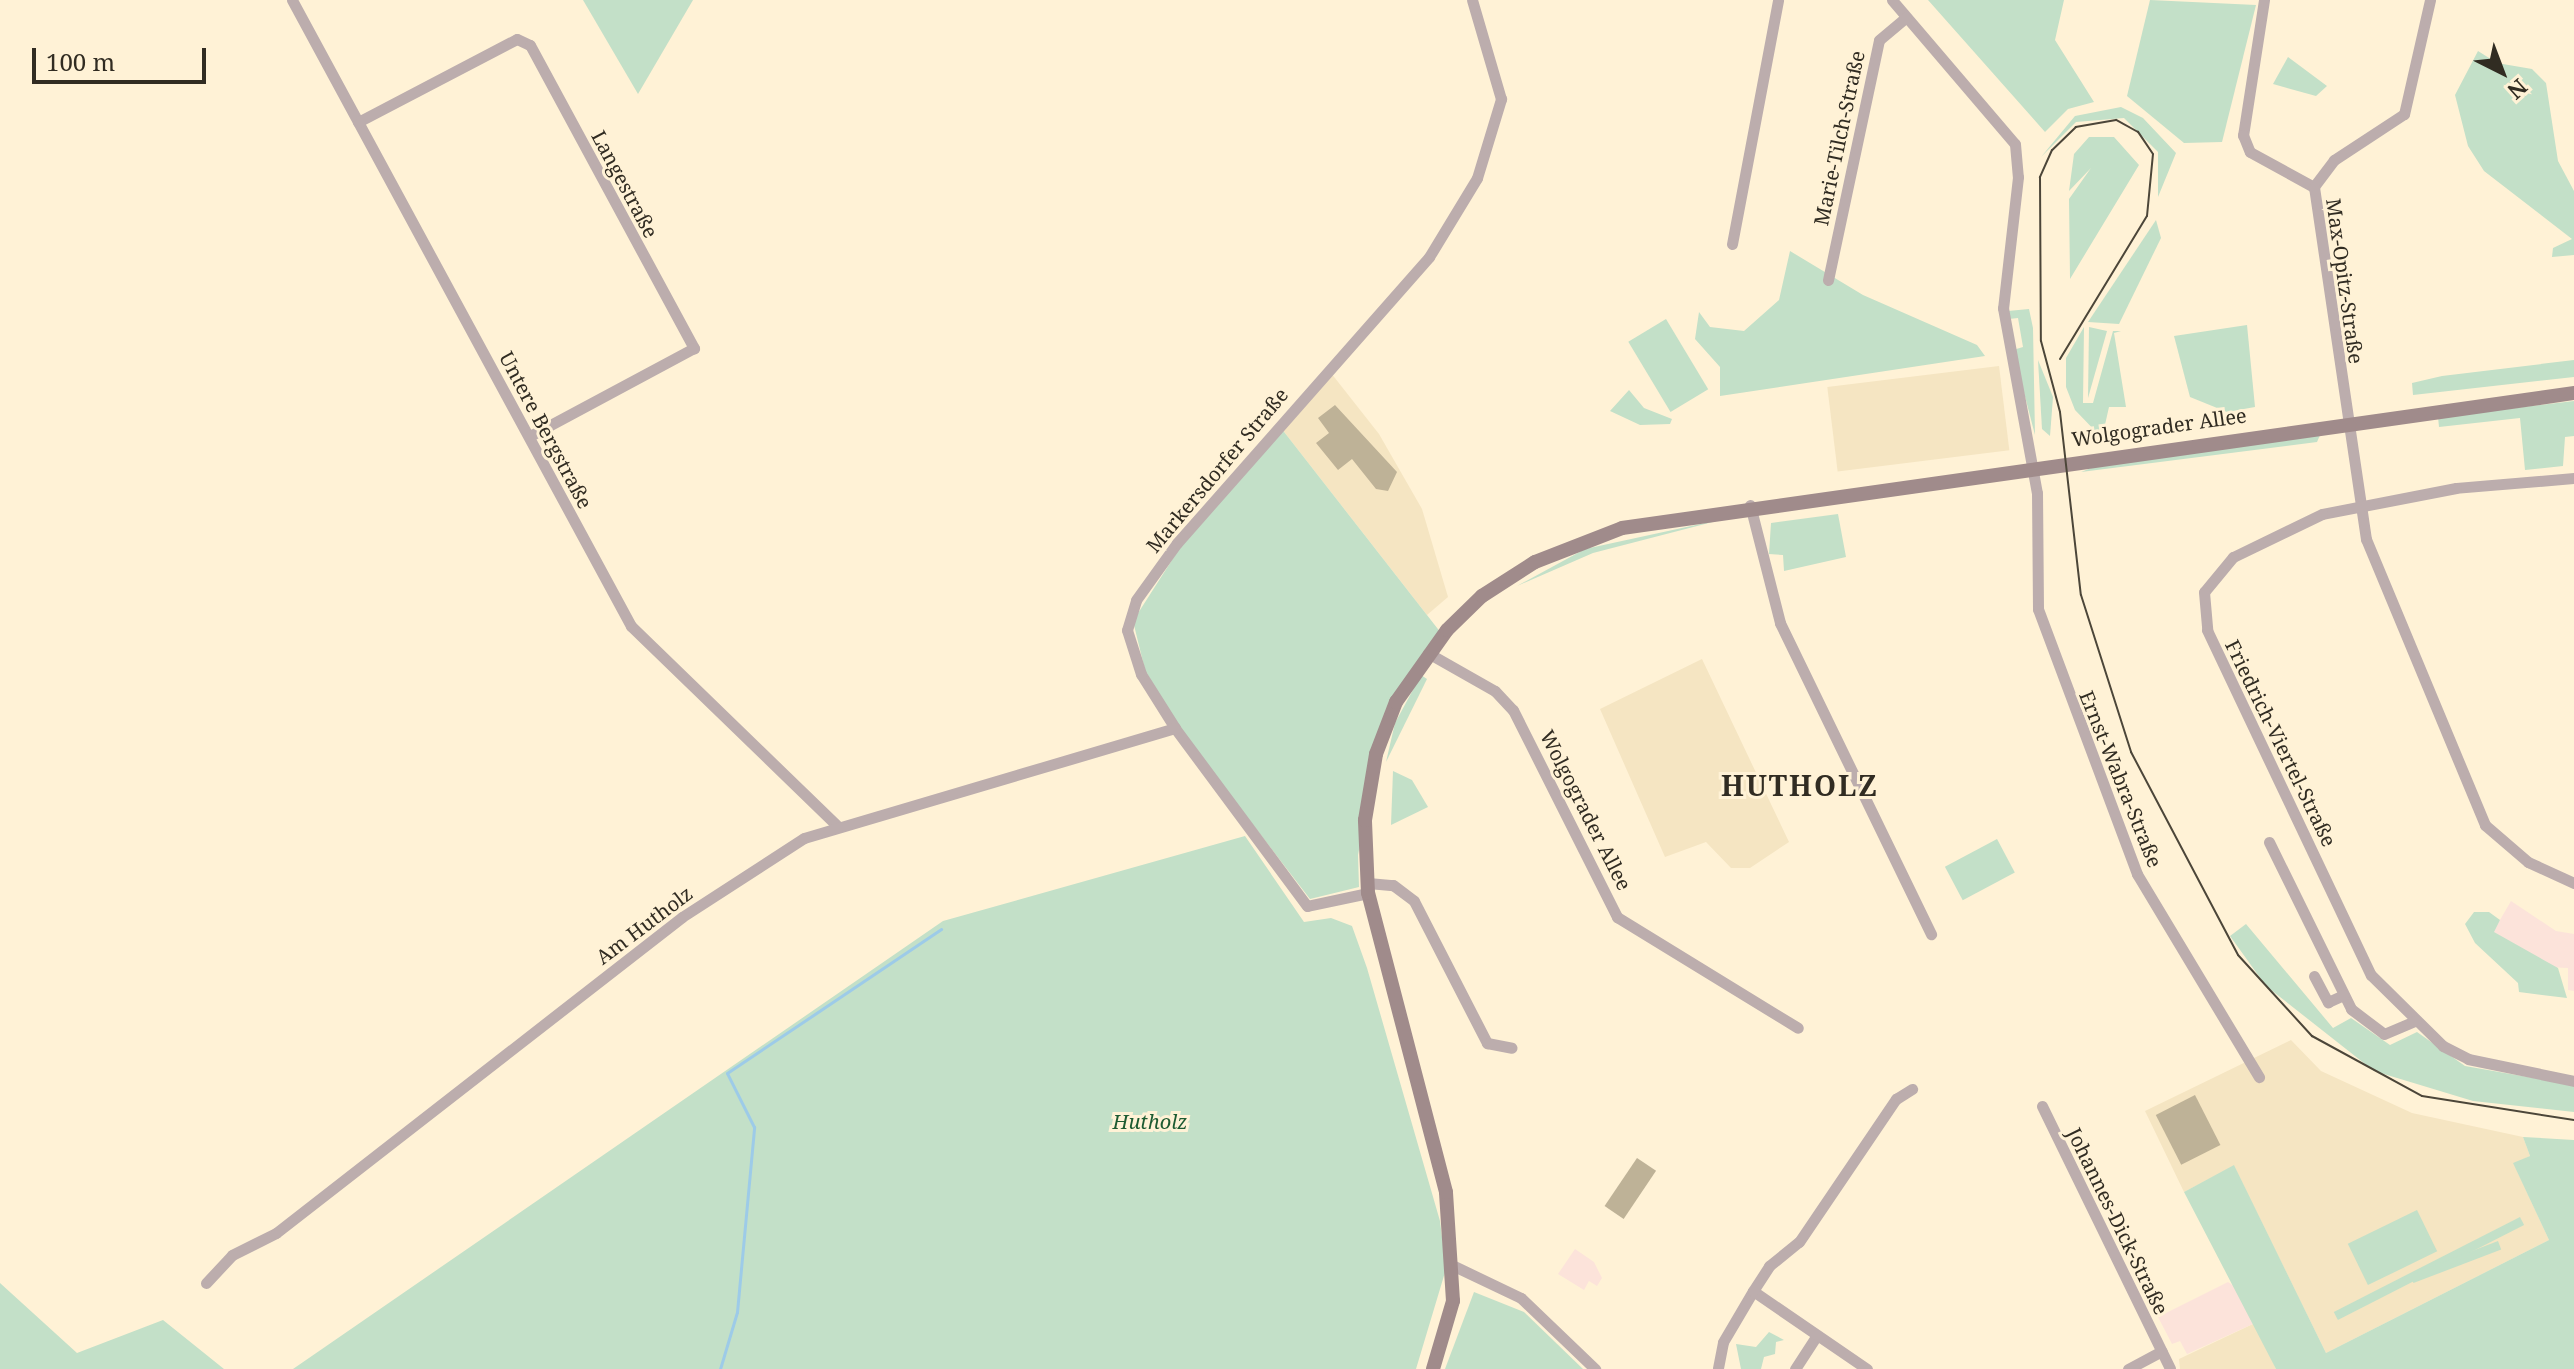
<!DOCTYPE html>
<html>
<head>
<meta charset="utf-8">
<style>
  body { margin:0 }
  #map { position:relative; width:2574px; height:1369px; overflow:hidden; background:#fff2d6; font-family:"Noto Serif",serif }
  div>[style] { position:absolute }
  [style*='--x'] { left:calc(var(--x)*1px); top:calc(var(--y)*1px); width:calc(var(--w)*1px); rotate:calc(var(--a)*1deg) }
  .built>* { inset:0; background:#f5e5c2; transform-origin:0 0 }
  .industrial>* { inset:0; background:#fce3da }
  .green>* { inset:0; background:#c3e0c8; transform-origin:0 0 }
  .stream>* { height:3px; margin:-1.5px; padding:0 1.5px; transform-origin:1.5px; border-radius:1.5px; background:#9dcbe8 }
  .building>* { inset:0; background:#beb297; transform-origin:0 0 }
  .minor>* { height:11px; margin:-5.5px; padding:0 5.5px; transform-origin:5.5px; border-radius:5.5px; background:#bcadad }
  .secondary>* { height:14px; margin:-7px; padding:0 7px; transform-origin:7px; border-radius:7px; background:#a08b8b }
  .tram>* { height:2px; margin:-1px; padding:0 1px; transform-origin:1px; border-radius:1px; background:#4c4639 }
  span { translate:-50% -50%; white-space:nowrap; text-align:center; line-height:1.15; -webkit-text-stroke:6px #fff2d6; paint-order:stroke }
  .street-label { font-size:20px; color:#312c22 }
  .park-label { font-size:20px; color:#1d5b32; font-style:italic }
  .district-label { font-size:28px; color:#312c22; font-weight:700; letter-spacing:2px }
  .north { position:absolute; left:2462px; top:32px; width:80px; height:80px; -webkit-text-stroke:6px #fff2d6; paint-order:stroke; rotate:138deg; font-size:22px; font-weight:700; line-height:32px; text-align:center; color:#312c22 }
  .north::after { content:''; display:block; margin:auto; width:28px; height:36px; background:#312c22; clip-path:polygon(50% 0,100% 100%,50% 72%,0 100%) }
  .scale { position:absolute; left:32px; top:48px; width:174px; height:36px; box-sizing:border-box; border:4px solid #312c22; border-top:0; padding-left:10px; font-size:24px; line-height:28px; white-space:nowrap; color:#312c22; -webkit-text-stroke:6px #fff2d6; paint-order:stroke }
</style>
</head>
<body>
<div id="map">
  <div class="built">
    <i style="left:1999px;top:366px;width:85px;height:173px;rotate:83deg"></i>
    <i style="clip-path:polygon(1331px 373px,1379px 434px,1422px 509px,1448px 597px,1427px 615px,1281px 428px)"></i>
    <i style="clip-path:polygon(1702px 659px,1789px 842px,1750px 868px,1731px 868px,1706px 842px,1665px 857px,1600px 709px)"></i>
    <i style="clip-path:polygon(2291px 1040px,2321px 1071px,2412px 1113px,2523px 1137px,2530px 1156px,2514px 1164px,2549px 1240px,2326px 1353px,2234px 1166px,2184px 1192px,2145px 1111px)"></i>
    <i style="clip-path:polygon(2255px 1323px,2276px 1369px,2180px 1369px,2179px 1359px)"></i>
  </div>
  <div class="industrial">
    <i style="clip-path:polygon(2511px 901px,2556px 931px,2574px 934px,2574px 991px,2568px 990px,2568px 968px,2547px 967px,2493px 932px)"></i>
    <i style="clip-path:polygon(1575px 1249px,1594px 1262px,1602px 1278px,1597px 1286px,1589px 1281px,1584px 1290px,1558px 1274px)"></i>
    <i style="clip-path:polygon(2228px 1282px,2241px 1291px,2255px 1323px,2187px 1354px,2180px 1341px,2172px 1344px,2158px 1317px)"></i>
  </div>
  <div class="green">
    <i style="clip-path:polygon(583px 0,693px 0,638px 94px)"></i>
    <i style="clip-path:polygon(1928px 0,2064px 0,2055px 40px,2094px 102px,2068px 109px,2045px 132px)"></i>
    <i style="clip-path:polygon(2150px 0,2256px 5px,2222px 142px,2184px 143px,2127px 96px)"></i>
    <i style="clip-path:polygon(2478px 51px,2497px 63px,2532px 69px,2546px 83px,2558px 161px,2574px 191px,2574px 255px,2552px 257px,2553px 248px,2572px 239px,2484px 171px,2468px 146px,2455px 95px)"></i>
    <i style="clip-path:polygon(2288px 57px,2327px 86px,2316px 96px,2273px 84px)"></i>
    <i style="clip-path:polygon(2121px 107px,2143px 118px,2176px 153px,2158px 197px,2158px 152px,2124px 118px,2076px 122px,2041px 157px,2075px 116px)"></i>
    <i style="clip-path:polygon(2089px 137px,2114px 137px,2139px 165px,2070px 279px,2069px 199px,2091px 168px,2069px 191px,2074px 154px)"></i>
    <i style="clip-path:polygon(2156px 220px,2161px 238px,2119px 324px,2088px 322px)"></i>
    <i style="clip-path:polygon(1790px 251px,1863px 295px,1977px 345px,1985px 356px,1720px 396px,1720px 367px,1695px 339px,1699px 312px,1710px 327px,1744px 331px,1779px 300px)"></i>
    <i style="clip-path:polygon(2029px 309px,2033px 328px,2035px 435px,2013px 350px,2023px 347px,2018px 318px,2009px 319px,2008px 311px)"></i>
    <i style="left:1666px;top:319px;width:82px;height:44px;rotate:59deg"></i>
    <i style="clip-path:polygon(2247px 325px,2255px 407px,2227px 412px,2190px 397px,2174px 336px)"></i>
    <i style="clip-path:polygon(2084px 327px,2083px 403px,2093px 403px,2113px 331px,2121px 331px,2114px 333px,2126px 407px,2109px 407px,2102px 438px,2075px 410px,2066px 387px,2066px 358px)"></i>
    <i style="clip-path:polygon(2089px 327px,2107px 331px,2088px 398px)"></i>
    <i style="clip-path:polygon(2038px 360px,2053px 397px,2050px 436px,2042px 429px)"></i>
    <i style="clip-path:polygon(2574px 360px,2574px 377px,2413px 395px,2412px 383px,2442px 376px)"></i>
    <i style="clip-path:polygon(1629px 390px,1644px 408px,1672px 419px,1670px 424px,1640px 425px,1610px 411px)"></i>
    <i style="clip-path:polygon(2574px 401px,2574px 436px,2565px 437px,2563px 466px,2525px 470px,2520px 418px,2439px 427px,2438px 417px)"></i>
    <i style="clip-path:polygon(1281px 428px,1441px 633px,1386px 709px,1358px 855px,1359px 887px,1310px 899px,1178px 727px,1145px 670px,1133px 621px,1181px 546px)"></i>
    <i style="clip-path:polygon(2321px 433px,2317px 442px,2081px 472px,2099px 465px)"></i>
    <i style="clip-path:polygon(1838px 514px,1846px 557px,1784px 571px,1783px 555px,1769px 554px,1771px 523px)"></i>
    <i style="clip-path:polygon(1728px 518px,1593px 553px,1517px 586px,1585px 549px)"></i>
    <i style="clip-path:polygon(1421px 675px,1427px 679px,1386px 762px,1395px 723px)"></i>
    <i style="clip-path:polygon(1393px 771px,1412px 780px,1428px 807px,1391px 825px)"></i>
    <i style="clip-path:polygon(1245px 836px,1304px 922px,1331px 918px,1352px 926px,1367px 968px,1440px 1221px,1446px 1269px,1416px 1369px,293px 1369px,943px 921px)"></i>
    <i style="left:1997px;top:839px;width:38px;height:59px;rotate:62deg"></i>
    <i style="clip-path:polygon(2474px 912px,2489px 912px,2500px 920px,2494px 932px,2558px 968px,2567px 998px,2519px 992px,2518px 983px,2475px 943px,2465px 924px)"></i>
    <i style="clip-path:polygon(2246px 924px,2333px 1028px,2351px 1018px,2390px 1045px,2417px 1032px,2465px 1066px,2574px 1085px,2574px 1112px,2473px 1101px,2374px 1071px,2266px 986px,2230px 936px)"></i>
    <i style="clip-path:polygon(2523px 1137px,2574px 1140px,2574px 1369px,2276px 1369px,2184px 1192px,2234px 1165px,2326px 1353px,2549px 1240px,2513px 1163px,2530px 1156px)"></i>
    <i style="left:2417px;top:1210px;width:46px;height:77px;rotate:64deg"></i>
    <i style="left:2520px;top:1217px;width:9px;height:209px;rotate:63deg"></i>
    <i style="left:2498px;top:1241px;width:9px;height:94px;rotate:69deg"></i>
    <i style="clip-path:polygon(0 1283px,77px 1353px,163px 1320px,224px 1369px,0 1369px)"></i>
    <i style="clip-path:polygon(1474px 1292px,1524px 1312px,1583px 1369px,1445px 1369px)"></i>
    <i style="clip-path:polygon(1769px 1332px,1784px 1340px,1776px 1342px,1775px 1354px,1764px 1357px,1761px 1369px,1741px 1369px,1736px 1344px,1756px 1347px)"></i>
  </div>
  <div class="stream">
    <i style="--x:720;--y:1369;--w:59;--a:-73.4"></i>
    <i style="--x:737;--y:1312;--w:186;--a:-84.7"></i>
    <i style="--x:754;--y:1127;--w:60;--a:-116.6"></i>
    <i style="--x:727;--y:1073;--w:258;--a:-33.9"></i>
  </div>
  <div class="building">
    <i style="clip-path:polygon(1335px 405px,1397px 472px,1388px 491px,1376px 489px,1352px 459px,1338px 470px,1316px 443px,1329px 433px,1318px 418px)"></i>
    <i style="left:2195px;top:1095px;width:56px;height:44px;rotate:63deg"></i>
    <i style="left:1637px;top:1158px;width:23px;height:58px;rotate:34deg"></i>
  </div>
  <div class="minor">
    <i style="--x:292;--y:0;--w:712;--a:61.56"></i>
    <i style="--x:631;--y:626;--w:286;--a:44.1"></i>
    <i style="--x:1892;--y:0;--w:189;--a:49.5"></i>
    <i style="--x:2015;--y:144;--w:33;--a:85"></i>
    <i style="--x:2018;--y:177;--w:132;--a:96.5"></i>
    <i style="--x:2003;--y:308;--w:188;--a:79.6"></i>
    <i style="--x:2037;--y:493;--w:116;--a:89.5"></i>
    <i style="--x:2038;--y:609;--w:283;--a:69.5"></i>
    <i style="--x:2137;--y:874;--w:237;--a:59"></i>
    <i style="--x:2264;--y:0;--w:137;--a:98.8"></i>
    <i style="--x:2243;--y:135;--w:18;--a:68"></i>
    <i style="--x:2250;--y:152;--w:73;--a:28.7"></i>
    <i style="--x:2430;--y:0;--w:117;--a:102.8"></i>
    <i style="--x:2404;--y:114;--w:84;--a:146.7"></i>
    <i style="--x:2334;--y:160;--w:34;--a:127"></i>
    <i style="--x:2314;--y:187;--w:356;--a:81.6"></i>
    <i style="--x:2366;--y:539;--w:310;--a:67.4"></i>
    <i style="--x:2485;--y:825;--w:57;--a:40.7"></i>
    <i style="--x:2528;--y:862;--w:51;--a:24.5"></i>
    <i style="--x:358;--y:122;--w:179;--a:-27.6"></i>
    <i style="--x:517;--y:39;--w:14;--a:25"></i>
    <i style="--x:530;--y:45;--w:345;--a:61.6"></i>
    <i style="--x:694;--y:348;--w:186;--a:151.8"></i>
    <i style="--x:1732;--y:244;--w:248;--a:-79.3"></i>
    <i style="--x:1828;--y:280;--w:245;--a:-78"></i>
    <i style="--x:1879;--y:40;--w:35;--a:-40"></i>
    <i style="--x:2574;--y:478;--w:118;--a:175.2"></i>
    <i style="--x:2456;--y:488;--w:136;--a:169"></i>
    <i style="--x:2322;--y:514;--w:99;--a:154.2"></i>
    <i style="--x:2233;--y:557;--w:45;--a:129.6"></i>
    <i style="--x:2204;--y:592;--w:38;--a:85"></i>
    <i style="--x:2207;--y:630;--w:382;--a:64.6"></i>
    <i style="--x:2371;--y:975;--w:101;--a:44.6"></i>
    <i style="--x:2443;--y:1046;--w:28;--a:27"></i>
    <i style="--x:2468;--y:1059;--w:108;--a:11.7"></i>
    <i style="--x:1750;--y:505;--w:122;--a:75.7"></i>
    <i style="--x:1780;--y:623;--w:346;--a:64.1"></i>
    <i style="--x:1428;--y:653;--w:77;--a:29.6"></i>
    <i style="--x:1495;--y:691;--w:26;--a:47"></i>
    <i style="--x:1513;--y:710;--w:232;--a:63.3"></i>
    <i style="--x:1617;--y:917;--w:212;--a:31.5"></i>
    <i style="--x:2269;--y:842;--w:186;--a:63.8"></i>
    <i style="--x:2351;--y:1009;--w:41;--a:37.1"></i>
    <i style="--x:2384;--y:1034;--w:34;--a:-23"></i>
    <i style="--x:1368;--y:883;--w:25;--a:5"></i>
    <i style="--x:1393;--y:885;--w:26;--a:37"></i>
    <i style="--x:1414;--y:901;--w:160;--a:62.8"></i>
    <i style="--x:1487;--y:1043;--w:25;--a:11"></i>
    <i style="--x:1368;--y:893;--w:62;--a:168"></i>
    <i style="--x:1307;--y:906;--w:222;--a:-126.6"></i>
    <i style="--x:1175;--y:728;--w:64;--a:-122.2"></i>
    <i style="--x:1141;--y:674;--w:46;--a:-107.7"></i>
    <i style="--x:1127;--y:630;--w:31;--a:-73"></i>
    <i style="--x:1136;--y:600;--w:70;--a:-54.3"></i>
    <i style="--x:1177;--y:543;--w:381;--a:-48.6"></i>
    <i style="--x:1429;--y:257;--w:92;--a:-58.7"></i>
    <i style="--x:1477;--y:178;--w:83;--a:-73.1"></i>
    <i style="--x:1501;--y:99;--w:103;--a:-106.3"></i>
    <i style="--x:2314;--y:976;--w:30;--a:62"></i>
    <i style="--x:2328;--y:1002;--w:17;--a:-24"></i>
    <i style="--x:2042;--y:1106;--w:292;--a:64"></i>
    <i style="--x:1454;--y:1266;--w:74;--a:25.5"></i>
    <i style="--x:1521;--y:1298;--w:103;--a:43.8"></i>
    <i style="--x:206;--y:1283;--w:38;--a:-47"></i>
    <i style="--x:232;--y:1255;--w:49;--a:-26.6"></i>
    <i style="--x:276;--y:1233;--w:514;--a:-37.89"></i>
    <i style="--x:682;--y:917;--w:145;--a:-32.9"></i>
    <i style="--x:804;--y:838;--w:387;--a:-16.5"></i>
    <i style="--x:1718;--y:1368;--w:26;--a:-79"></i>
    <i style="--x:1723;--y:1342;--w:59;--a:-59.5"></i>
    <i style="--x:1795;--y:1369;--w:40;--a:-57.1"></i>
    <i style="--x:1867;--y:1369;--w:138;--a:-145.6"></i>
    <i style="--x:1753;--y:1291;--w:30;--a:-57"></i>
    <i style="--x:1769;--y:1266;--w:38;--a:-39"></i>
    <i style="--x:1799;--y:1242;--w:173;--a:-55.9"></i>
    <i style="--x:1896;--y:1099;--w:19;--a:-32"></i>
    <i style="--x:2128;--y:1369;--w:38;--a:-28"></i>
  </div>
  <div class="secondary">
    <i style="--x:1433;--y:1369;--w:71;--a:-73.6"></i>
    <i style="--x:1453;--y:1301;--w:109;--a:-93.7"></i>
    <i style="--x:1446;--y:1192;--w:309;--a:-104.6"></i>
    <i style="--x:1368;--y:893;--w:73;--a:-92.4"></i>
    <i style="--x:1365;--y:820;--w:67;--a:-80.5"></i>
    <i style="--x:1376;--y:754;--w:56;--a:-69"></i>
    <i style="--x:1396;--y:702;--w:88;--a:-54.7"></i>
    <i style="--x:1447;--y:630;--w:49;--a:-44.2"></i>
    <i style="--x:1482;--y:596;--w:63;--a:-32.7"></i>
    <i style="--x:1535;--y:562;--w:93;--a:-21.3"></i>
    <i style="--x:1622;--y:528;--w:962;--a:-8.07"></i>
  </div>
  <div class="tram">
    <i style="--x:2060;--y:359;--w:167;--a:-58.7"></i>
    <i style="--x:2147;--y:216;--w:62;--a:-84.5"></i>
    <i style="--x:2153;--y:154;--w:27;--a:-124"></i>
    <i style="--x:2138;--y:132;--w:25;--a:-151"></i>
    <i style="--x:2116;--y:120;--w:41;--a:170.1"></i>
    <i style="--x:2076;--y:127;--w:33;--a:136"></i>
    <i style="--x:2052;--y:150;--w:30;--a:114"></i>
    <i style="--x:2040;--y:177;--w:164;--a:89.7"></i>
    <i style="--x:2041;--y:341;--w:73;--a:75"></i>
    <i style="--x:2060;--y:412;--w:184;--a:83.5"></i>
    <i style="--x:2081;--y:595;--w:165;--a:72.3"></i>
    <i style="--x:2131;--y:752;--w:229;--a:62.2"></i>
    <i style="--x:2238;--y:955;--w:110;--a:47.6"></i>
    <i style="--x:2312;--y:1036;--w:125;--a:28.6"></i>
    <i style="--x:2422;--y:1096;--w:154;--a:9"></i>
  </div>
  <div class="street-label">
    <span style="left:1839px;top:138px;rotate:-78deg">Marie-Tilch-Straße</span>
    <span style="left:625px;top:184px;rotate:62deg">Langestraße</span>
    <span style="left:2345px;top:281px;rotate:82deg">Max-Opitz-Straße</span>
    <span style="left:2159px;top:427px;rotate:-8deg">Wolgograder Allee</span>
    <span style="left:546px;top:430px;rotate:62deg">Untere Bergstraße</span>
    <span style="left:1217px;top:470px;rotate:-50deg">Markersdorfer Straße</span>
    <span style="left:2281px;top:743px;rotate:64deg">Friedrich-Viertel-Straße</span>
    <span style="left:2121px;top:779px;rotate:68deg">Ernst-Wabra-Straße</span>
    <span style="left:1586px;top:810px;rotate:63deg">Wolgograder Allee</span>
    <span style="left:644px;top:925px;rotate:-37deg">Am Hutholz</span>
    <span style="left:2118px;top:1221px;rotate:64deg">Johannes-Dick-Straße</span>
  </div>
  <div class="park-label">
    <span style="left:1150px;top:1121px">Hutholz</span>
  </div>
  <div class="district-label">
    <span style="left:1800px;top:785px">HUTHOLZ</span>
  </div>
  <div class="north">N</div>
  <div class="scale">100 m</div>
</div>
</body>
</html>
